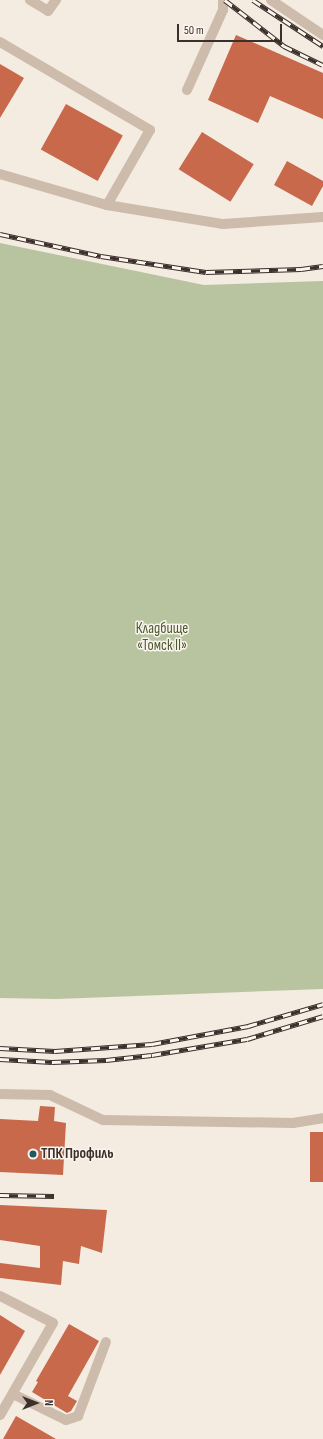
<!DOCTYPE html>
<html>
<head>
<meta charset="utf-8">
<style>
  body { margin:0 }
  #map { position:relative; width:323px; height:1439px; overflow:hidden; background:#f4ebe1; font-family:"Sofia Sans Condensed",sans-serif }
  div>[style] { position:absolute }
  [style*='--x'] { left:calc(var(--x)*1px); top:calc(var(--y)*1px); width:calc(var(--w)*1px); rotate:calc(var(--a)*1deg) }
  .green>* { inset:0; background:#b8c4a0 }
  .building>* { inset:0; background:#c8694b; transform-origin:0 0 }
  .minor>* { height:10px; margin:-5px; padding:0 5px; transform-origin:5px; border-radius:5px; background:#cdbbac }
  .rail>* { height:4.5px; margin-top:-2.25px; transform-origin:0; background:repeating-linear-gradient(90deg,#fbf5ee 0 9px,#3b302b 0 18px); box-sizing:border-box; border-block:1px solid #3b302b }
  .dots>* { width:11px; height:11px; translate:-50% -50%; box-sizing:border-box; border:2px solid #fbf5ee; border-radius:50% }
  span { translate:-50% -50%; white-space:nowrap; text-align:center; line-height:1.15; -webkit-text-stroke:3px #fbf5ee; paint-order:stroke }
  .park-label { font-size:15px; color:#4a5a2e }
  .poi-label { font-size:15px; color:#3b302b; font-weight:700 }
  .left { translate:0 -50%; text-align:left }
  .north { position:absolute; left:16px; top:1383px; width:40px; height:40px; -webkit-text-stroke:3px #fbf5ee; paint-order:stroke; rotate:90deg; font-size:11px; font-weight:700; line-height:16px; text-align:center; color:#3b302b }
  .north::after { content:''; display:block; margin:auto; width:14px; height:18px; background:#3b302b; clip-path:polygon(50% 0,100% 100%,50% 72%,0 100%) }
  .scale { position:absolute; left:177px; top:24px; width:105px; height:18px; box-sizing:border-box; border:2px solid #3b302b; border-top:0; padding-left:5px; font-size:12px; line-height:14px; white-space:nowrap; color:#3b302b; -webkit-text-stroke:3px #fbf5ee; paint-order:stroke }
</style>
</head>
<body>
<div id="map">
  <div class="green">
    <i style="clip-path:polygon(0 243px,204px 285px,323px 281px,323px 989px,56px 999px,0 998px)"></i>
  </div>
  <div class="building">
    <i style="clip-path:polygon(236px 35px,323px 73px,323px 119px,270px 96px,258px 123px,208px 100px)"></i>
    <i style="clip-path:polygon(0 64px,24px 78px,0 118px)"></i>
    <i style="left:66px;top:104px;width:65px;height:52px;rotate:29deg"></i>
    <i style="left:202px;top:132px;width:61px;height:44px;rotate:32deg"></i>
    <i style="clip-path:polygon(287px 161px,323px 181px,323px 186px,312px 206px,274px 185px)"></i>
    <i style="clip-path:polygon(40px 1106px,55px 1107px,54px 1121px,66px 1123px,63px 1175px,0 1172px,0 1119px,38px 1121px)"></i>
    <i style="left:310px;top:1132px;width:13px;height:50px"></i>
    <i style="clip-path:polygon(0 1205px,107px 1210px,102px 1253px,81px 1246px,79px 1264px,63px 1261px,61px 1285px,0 1278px,0 1263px,40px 1268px,40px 1246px,0 1240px)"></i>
    <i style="clip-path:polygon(0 1315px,25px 1331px,0 1375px)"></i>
    <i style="clip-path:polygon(69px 1324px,99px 1341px,68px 1396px,77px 1401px,71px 1411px,67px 1413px,32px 1392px,38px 1382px,36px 1381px)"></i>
    <i style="clip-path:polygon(16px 1416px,56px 1439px,3px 1439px)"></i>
  </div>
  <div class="minor">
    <i style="--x:30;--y:0;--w:21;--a:31"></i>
    <i style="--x:48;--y:11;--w:14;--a:-54"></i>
    <i style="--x:271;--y:0;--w:63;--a:33.9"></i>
    <i style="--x:0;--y:42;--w:174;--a:30.4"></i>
    <i style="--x:150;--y:130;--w:86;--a:119.8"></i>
    <i style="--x:187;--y:90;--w:88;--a:-65.8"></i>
    <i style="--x:223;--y:10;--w:10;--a:-90"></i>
    <i style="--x:0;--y:174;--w:111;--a:16.2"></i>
    <i style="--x:107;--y:205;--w:118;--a:9.3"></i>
    <i style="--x:223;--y:224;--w:100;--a:-4"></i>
    <i style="--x:0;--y:1094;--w:50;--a:1.1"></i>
    <i style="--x:50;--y:1095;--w:59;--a:25.3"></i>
    <i style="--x:103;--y:1120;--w:190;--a:0.9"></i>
    <i style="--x:293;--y:1123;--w:30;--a:-9"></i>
    <i style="--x:0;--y:1296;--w:59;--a:27"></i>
    <i style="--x:53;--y:1323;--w:106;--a:119.9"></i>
    <i style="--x:13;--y:1394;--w:59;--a:26.1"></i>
    <i style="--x:66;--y:1420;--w:13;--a:-18"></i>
    <i style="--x:78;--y:1416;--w:79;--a:-69.3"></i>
  </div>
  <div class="rail">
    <i style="--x:225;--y:0;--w:75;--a:37.9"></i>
    <i style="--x:284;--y:46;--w:43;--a:26"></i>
    <i style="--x:253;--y:0;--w:84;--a:33.3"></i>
    <i style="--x:0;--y:234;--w:103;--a:12.3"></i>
    <i style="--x:101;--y:256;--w:106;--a:8.7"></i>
    <i style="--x:206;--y:272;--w:95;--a:-1.8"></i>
    <i style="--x:301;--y:269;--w:22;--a:-8"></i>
    <i style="--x:0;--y:1048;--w:55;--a:3.1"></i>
    <i style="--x:55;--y:1051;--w:97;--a:-4.1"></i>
    <i style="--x:152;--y:1044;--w:98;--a:-10.6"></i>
    <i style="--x:248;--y:1026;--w:78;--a:-16.3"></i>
    <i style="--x:0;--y:1059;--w:52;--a:3.3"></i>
    <i style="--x:52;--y:1062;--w:54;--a:-2.1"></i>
    <i style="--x:106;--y:1060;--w:46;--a:-6.2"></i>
    <i style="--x:152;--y:1055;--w:96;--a:-9.6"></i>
    <i style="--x:247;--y:1039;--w:79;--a:-16.8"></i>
    <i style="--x:0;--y:1195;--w:54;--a:1.1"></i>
  </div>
  <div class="dots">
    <i style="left:33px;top:1154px;background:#1f5a5e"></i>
  </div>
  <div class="park-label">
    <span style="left:162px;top:637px">Кладбище<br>«Томск II»</span>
  </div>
  <div class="poi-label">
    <span class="left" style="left:41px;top:1154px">ТПК Профиль</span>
  </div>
  <div class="north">N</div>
  <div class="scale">50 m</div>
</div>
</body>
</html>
